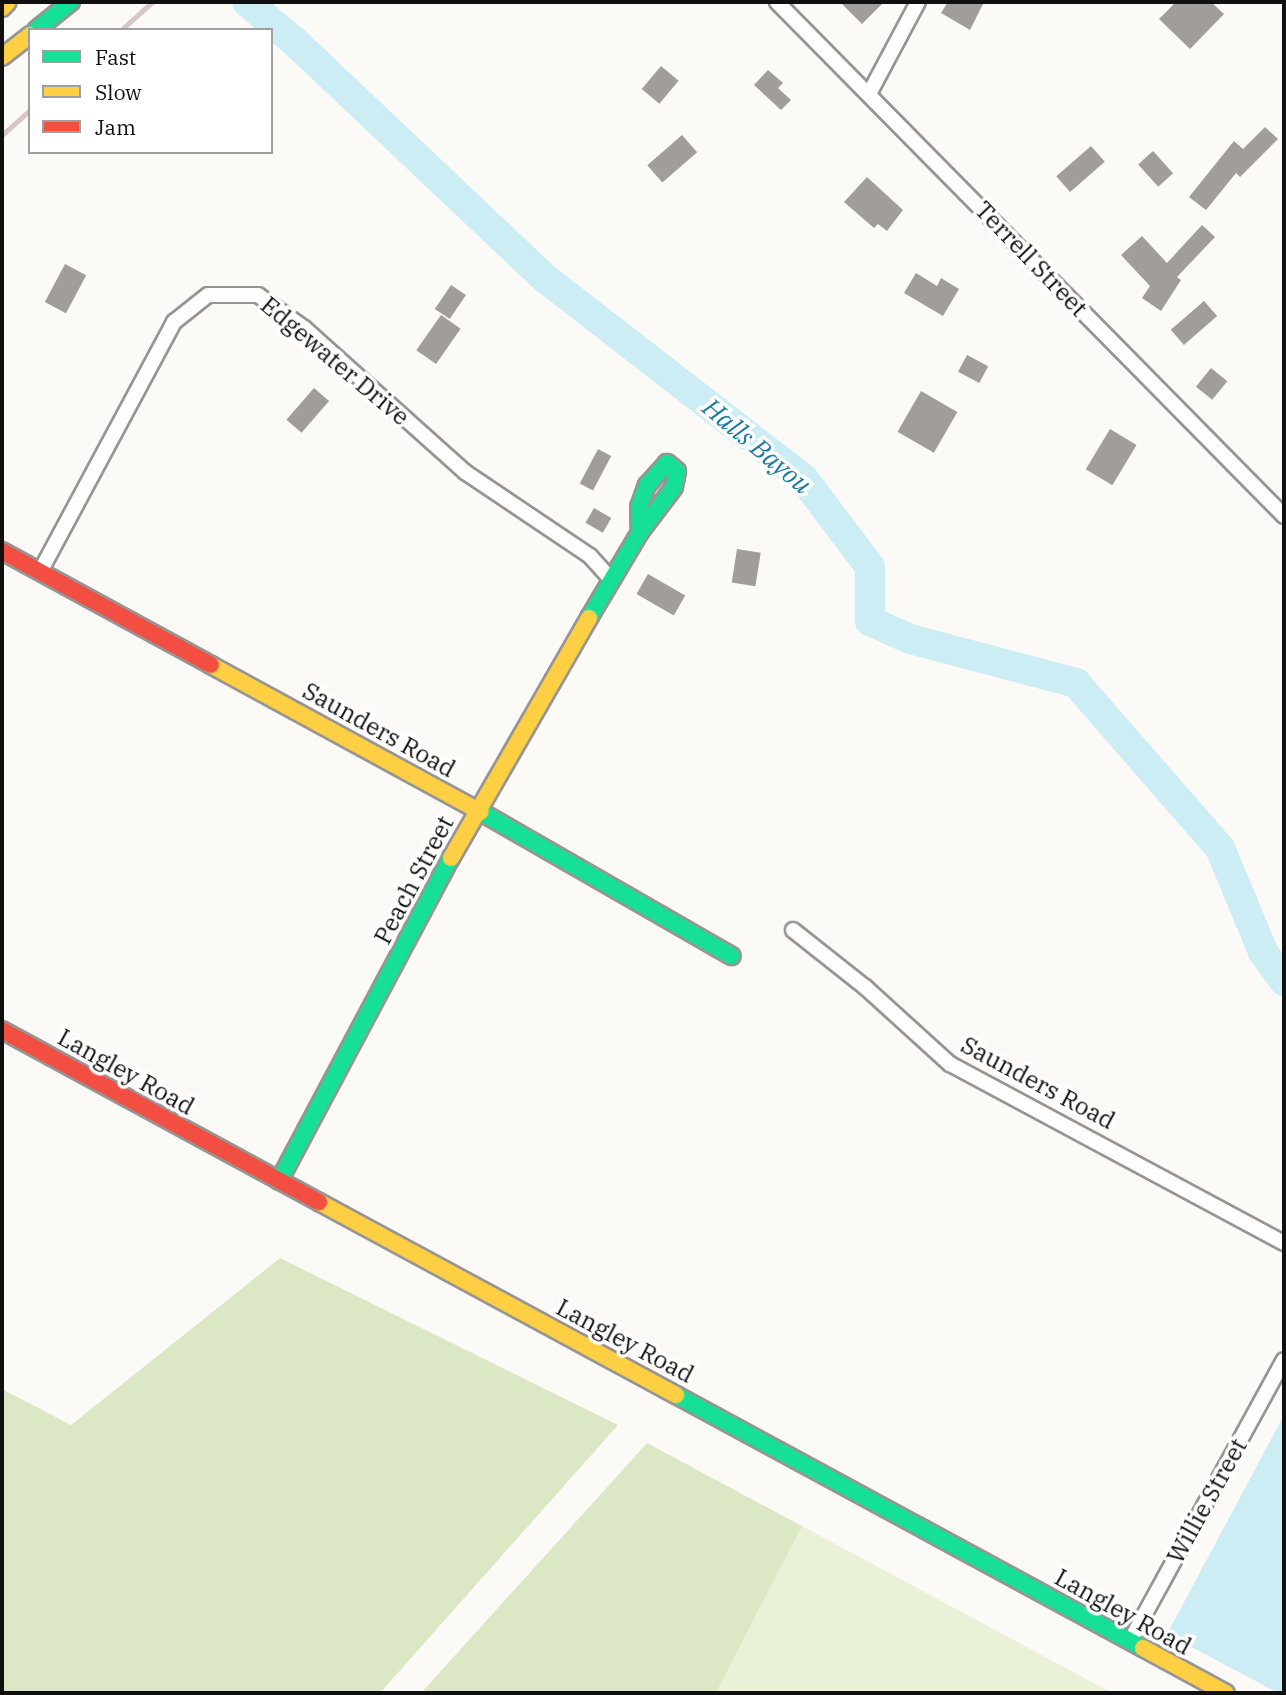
<!DOCTYPE html>
<html>
<head>
<meta charset="utf-8">
<style>
  body { margin:0 }
  #map { position:relative; width:1286px; height:1695px; overflow:hidden; background:#fcfaf6; font-family:"IBM Plex Serif",serif }
  div>[style] { position:absolute }
  [style*='--x'] { left:calc(var(--x)*1px); top:calc(var(--y)*1px); width:calc(var(--w)*1px); rotate:calc(var(--a)*1deg) }
  .green>* { inset:0; background:#e9f1d7 }
  .forest>* { inset:0; background:#dce8c5 }
  .water>* { inset:0; background:#cdedf5 }
  .river>* { height:30px; margin:-15px; padding:0 15px; transform-origin:15px; border-radius:15px; background:#cdedf5 }
  .building>* { inset:0; background:#a09d9b; transform-origin:0 0 }
  .roads { filter:drop-shadow(2px 0 #969594) drop-shadow(-2px 0 #969594) drop-shadow(0 2px #969594) drop-shadow(0 -2px #969594) }
  .street>* { height:14px; margin:-7px; padding:0 7px; transform-origin:7px; border-radius:7px; background:#fffefe }
  .fast>* { height:16px; margin:-8px; padding:0 8px; transform-origin:8px; border-radius:8px; background:#16e098 }
  .slow>* { height:16px; margin:-8px; padding:0 8px; transform-origin:8px; border-radius:8px; background:#ffcf43 }
  .jam>* { height:16px; margin:-8px; padding:0 8px; transform-origin:8px; border-radius:8px; background:#f24e42 }
  .rail>* { height:5px; margin:-2.5px; padding:0 2.5px; transform-origin:2.5px; border-radius:2.5px; background:#d7c6c9 }
  span { translate:-50% -50%; white-space:nowrap; text-align:center; line-height:1.15; -webkit-text-stroke:7px #fff; paint-order:stroke }
  .street-label { font-size:24px; color:#101010 }
  .water-label { font-size:26px; color:#1c799f; font-style:italic }
  .frame { position:absolute; inset:0; border:4px solid #101010; pointer-events:none }
  .legend { position:absolute; left:28px; top:28px; width:245px; height:126px; box-sizing:border-box; background:#fff; border:2px solid #9f9f9f; margin:0; padding:9px 12px; list-style:none; font-size:21px; color:#101010 }
  .legend li { display:flex; align-items:center; gap:14px; height:35px }
  .legend b { width:35px; border:2px solid #9f9f9f }
</style>
</head>
<body>
<div id="map">
  <div class="green">
    <i style="clip-path:polygon(802px 1526px,1112px 1693px,716px 1693px)"></i>
  </div>
  <div class="forest">
    <i style="clip-path:polygon(280px 1258px,618px 1425px,380px 1693px,2px 1693px,2px 1389px,71px 1425px)"></i>
    <i style="clip-path:polygon(647px 1443px,802px 1526px,716px 1693px,421px 1693px)"></i>
  </div>
  <div class="water">
    <i style="clip-path:polygon(1284px 1415px,1284px 1693px,1278px 1693px,1167px 1634px)"></i>
  </div>
  <div class="river">
    <i style="--x:247;--y:2;--w:62;--a:39.8"></i>
    <i style="--x:295;--y:42;--w:345;--a:43.4"></i>
    <i style="--x:546;--y:279;--w:325;--a:37.8"></i>
    <i style="--x:803;--y:478;--w:111;--a:53"></i>
    <i style="--x:870;--y:567;--w:54;--a:90"></i>
    <i style="--x:870;--y:621;--w:44;--a:24.2"></i>
    <i style="--x:910;--y:639;--w:172;--a:14.8"></i>
    <i style="--x:1076;--y:683;--w:219;--a:48.9"></i>
    <i style="--x:1220;--y:848;--w:113;--a:67.5"></i>
    <i style="--x:1263;--y:952;--w:36;--a:54"></i>
  </div>
  <div class="building">
    <i style="clip-path:polygon(840px 2px,884px 2px,862px 24px)"></i>
    <i style="clip-path:polygon(948px 2px,984px 2px,970px 30px,941px 13px)"></i>
    <i style="clip-path:polygon(1176px 2px,1211px 2px,1224px 14px,1190px 49px,1159px 19px)"></i>
    <i style="left:661px;top:66px;width:23px;height:30px;rotate:40deg"></i>
    <i style="clip-path:polygon(768px 70px,783px 83px,778px 88px,791px 100px,781px 110px,754px 85px)"></i>
    <i style="clip-path:polygon(1265px 127px,1278px 139px,1240px 177px,1236px 173px,1206px 210px,1189px 197px,1234px 141px,1243px 149px)"></i>
    <i style="left:682px;top:135px;width:23px;height:46px;rotate:49deg"></i>
    <i style="left:1091px;top:146px;width:21px;height:46px;rotate:49deg"></i>
    <i style="left:1153px;top:151px;width:30px;height:20px;rotate:48deg"></i>
    <i style="clip-path:polygon(867px 177px,903px 210px,887px 231px,878px 224px,874px 228px,844px 202px)"></i>
    <i style="clip-path:polygon(1202px 225px,1215px 237px,1177px 277px,1181px 280px,1161px 311px,1142px 298px,1150px 286px,1121px 255px,1142px 236px,1167px 263px)"></i>
    <i style="left:65px;top:264px;width:24px;height:43px;rotate:28deg"></i>
    <i style="clip-path:polygon(916px 273px,937px 286px,941px 278px,959px 289px,943px 316px,904px 293px)"></i>
    <i style="left:451px;top:285px;width:18px;height:29px;rotate:34deg"></i>
    <i style="left:1204px;top:301px;width:20px;height:44px;rotate:49deg"></i>
    <i style="left:441px;top:315px;width:24px;height:43px;rotate:35deg"></i>
    <i style="left:967px;top:355px;width:24px;height:19px;rotate:28deg"></i>
    <i style="left:1211px;top:368px;width:21px;height:24px;rotate:39deg"></i>
    <i style="left:314px;top:388px;width:20px;height:42px;rotate:41deg"></i>
    <i style="left:921px;top:391px;width:42px;height:47px;rotate:30deg"></i>
    <i style="left:1110px;top:429px;width:31px;height:47px;rotate:31deg"></i>
    <i style="left:598px;top:449px;width:15px;height:39px;rotate:28deg"></i>
    <i style="left:594px;top:508px;width:20px;height:17px;rotate:30deg"></i>
    <i style="left:737px;top:549px;width:24px;height:34px;rotate:9deg"></i>
    <i style="left:648px;top:574px;width:43px;height:23px;rotate:30deg"></i>
  </div>
  <div class="roads">
    <div class="street">
      <i style="--x:777;--y:2;--w:722;--a:45.39"></i>
      <i style="--x:869;--y:94;--w:104;--a:-62"></i>
      <i style="--x:40;--y:572;--w:284;--a:-61.8"></i>
      <i style="--x:174;--y:322;--w:43;--a:-38.5"></i>
      <i style="--x:208;--y:295;--w:50;--a:0"></i>
      <i style="--x:258;--y:295;--w:57;--a:35.7"></i>
      <i style="--x:304;--y:328;--w:216;--a:41.8"></i>
      <i style="--x:465;--y:472;--w:151;--a:33.9"></i>
      <i style="--x:590;--y:556;--w:31;--a:48"></i>
      <i style="--x:793;--y:930;--w:92;--a:38.4"></i>
      <i style="--x:865;--y:987;--w:115;--a:42.2"></i>
      <i style="--x:950;--y:1064;--w:379;--a:28.2"></i>
      <i style="--x:1130;--y:1641;--w:320;--a:-61.3"></i>
    </div>
    <div class="fast">
      <i style="--x:36;--y:30;--w:45;--a:-38.7"></i>
      <i style="--x:589;--y:618;--w:100;--a:-59.3"></i>
      <i style="--x:640;--y:532;--w:56;--a:-52.9"></i>
      <i style="--x:674;--y:487;--w:16;--a:-79"></i>
      <i style="--x:677;--y:471;--w:13;--a:-141"></i>
      <i style="--x:667;--y:463;--w:30;--a:132"></i>
      <i style="--x:647;--y:485;--w:23;--a:110"></i>
      <i style="--x:639;--y:507;--w:25;--a:88"></i>
      <i style="--x:481;--y:812;--w:289;--a:29.9"></i>
      <i style="--x:279;--y:1181;--w:366;--a:-62"></i>
      <i style="--x:676;--y:1395;--w:531;--a:28.45"></i>
    </div>
    <div class="slow">
      <i style="--x:2;--y:8;--w:8;--a:-45"></i>
      <i style="--x:2;--y:57;--w:36;--a:-38"></i>
      <i style="--x:211;--y:665;--w:307;--a:28.6"></i>
      <i style="--x:451;--y:858;--w:277;--a:-60.1"></i>
      <i style="--x:319;--y:1202;--w:406;--a:28.4"></i>
      <i style="--x:1143;--y:1648;--w:94;--a:28.5"></i>
    </div>
    <div class="jam">
      <i style="--x:2;--y:551;--w:238;--a:28.6"></i>
      <i style="--x:2;--y:1030;--w:361;--a:28.5"></i>
    </div>
  </div>
  <div class="rail">
    <i style="--x:121;--y:30;--w:42;--a:-42.1"></i>
    <i style="--x:2;--y:135;--w:38;--a:-42"></i>
  </div>
  <div class="street-label">
    <span style="left:1031px;top:259px;rotate:46deg">Terrell Street</span>
    <span style="left:335px;top:361px;rotate:40deg">Edgewater Drive</span>
    <span style="left:379px;top:730px;rotate:29deg">Saunders Road</span>
    <span style="left:414px;top:880px;rotate:-62deg">Peach Street</span>
    <span style="left:126px;top:1072px;rotate:29deg">Langley Road</span>
    <span style="left:1038px;top:1083px;rotate:28deg">Saunders Road</span>
    <span style="left:625px;top:1341px;rotate:28deg">Langley Road</span>
    <span style="left:1207px;top:1501px;rotate:-61deg">Willie Street</span>
    <span style="left:1123px;top:1612px;rotate:29deg">Langley Road</span>
  </div>
  <div class="water-label">
    <span style="left:757px;top:446px;rotate:40deg">Halls Bayou</span>
  </div>
  <div class="frame"></div>
  <ul class="legend">
  <li><b style="height:9px;background:#16e098"></b>Fast</li>
  <li><b style="height:9px;background:#ffcf43"></b>Slow</li>
  <li><b style="height:9px;background:#f24e42"></b>Jam</li>
  </ul>
</div>
</body>
</html>
